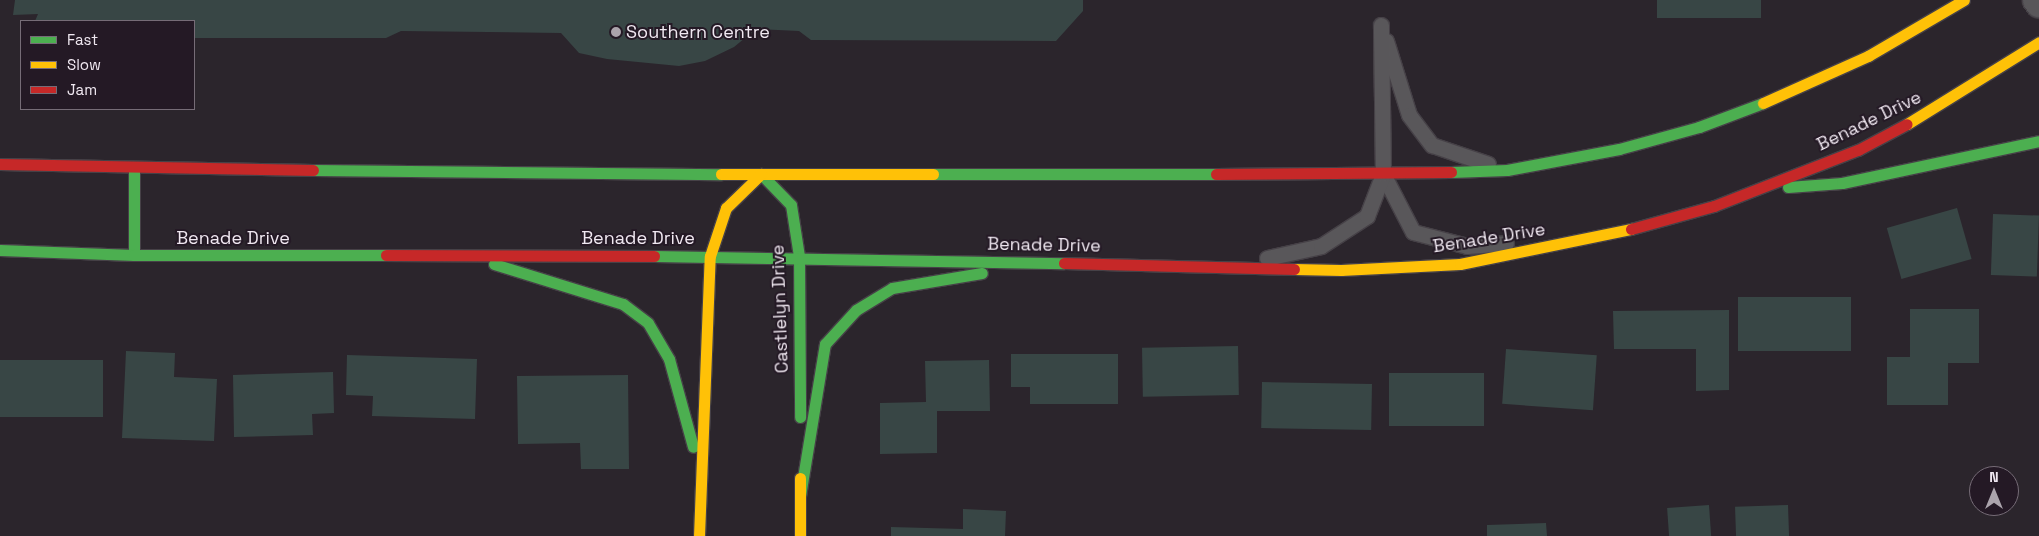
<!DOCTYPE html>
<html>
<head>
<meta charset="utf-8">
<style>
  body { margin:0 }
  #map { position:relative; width:2039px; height:536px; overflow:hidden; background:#2b252c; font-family:"Space Grotesk",sans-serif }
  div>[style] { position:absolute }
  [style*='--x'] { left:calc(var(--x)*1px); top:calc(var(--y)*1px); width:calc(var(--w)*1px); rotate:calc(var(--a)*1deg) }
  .building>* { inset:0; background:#384645; transform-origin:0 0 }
  .roads { filter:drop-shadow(1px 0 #464147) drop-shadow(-1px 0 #464147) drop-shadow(0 1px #464147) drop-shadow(0 -1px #464147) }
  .lane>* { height:15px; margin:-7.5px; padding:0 7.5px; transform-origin:7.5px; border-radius:7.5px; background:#59575a }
  .street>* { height:28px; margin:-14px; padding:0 14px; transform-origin:14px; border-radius:14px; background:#59575a }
  .fast>* { height:11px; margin:-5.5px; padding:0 5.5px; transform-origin:5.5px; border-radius:5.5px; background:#4caf50 }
  .slow>* { height:11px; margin:-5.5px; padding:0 5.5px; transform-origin:5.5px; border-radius:5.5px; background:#ffc107 }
  .jam>* { height:11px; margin:-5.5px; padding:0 5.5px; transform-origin:5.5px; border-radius:5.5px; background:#c62828 }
  .dots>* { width:14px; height:14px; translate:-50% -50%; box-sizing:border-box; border:2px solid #241925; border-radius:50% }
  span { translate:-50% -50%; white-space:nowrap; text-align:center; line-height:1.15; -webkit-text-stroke:4px #241925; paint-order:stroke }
  .poi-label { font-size:18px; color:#f0e8f1 }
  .left { translate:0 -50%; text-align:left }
  .street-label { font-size:18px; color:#f0e8f1 }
  .legend { position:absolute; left:20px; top:20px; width:175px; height:90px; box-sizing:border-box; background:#241925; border:1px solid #766c77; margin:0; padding:6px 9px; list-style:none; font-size:15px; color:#f0e8f1 }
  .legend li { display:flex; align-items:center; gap:10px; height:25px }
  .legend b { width:25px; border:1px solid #766c77 }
  .north { position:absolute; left:1969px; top:466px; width:50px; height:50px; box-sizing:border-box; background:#241925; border:1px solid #766c77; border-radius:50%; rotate:0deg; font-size:14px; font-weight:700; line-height:20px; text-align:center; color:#f0e8f1 }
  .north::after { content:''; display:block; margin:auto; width:18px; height:22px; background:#aba4ac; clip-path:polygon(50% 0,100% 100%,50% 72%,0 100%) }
</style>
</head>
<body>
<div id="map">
  <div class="building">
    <i style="clip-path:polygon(15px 0,1083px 0,1083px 11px,1056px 41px,811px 40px,799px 31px,756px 29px,734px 47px,705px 61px,679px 66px,607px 59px,579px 53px,561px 33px,401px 31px,386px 38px,194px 38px,194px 21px,35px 21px,38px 14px,13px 15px)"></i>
    <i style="left:1657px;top:0;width:104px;height:18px"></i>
    <i style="left:1957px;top:208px;width:53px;height:73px;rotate:74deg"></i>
    <i style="left:1993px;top:214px;width:46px;height:61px;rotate:2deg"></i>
    <i style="left:1738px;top:297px;width:113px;height:54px"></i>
    <i style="clip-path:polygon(1910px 309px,1979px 309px,1979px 363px,1948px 363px,1948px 405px,1887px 405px,1887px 357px,1910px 357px)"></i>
    <i style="clip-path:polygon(1729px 310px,1729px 390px,1696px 391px,1696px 349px,1614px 349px,1613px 311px)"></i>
    <i style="left:1238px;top:346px;width:49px;height:96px;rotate:89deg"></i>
    <i style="left:1506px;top:349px;width:91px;height:55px;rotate:4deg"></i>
    <i style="clip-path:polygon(126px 351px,175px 353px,174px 377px,217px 379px,214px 441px,122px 438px)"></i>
    <i style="clip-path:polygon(1011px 354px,1118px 354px,1118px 404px,1030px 404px,1030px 387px,1011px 387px)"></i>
    <i style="clip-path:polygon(347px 355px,477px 359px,475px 419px,372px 416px,373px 396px,346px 395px)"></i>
    <i style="left:103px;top:360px;width:57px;height:103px;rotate:90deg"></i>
    <i style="clip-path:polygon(989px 360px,990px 411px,937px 411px,937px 453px,880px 454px,880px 403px,926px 402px,925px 361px)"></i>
    <i style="clip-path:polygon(333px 372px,334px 413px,312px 414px,313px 435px,234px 437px,233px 375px)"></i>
    <i style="left:1389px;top:373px;width:95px;height:53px"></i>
    <i style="clip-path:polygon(628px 375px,629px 469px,581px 469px,580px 443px,518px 444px,517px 376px)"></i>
    <i style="left:1262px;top:382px;width:110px;height:46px;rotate:1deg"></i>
    <i style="left:1709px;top:505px;width:31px;height:42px;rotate:86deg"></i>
    <i style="left:1788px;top:505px;width:31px;height:53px;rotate:88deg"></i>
    <i style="clip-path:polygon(963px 509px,1006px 511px,1005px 536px,891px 536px,891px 527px,963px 529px)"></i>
    <i style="clip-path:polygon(1546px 523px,1547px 536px,1487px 536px,1487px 525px)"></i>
  </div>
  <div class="roads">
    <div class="lane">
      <i style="--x:1386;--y:41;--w:77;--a:72.7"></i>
      <i style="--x:1409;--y:115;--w:38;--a:53"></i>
      <i style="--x:1432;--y:145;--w:59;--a:18.7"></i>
      <i style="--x:1383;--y:174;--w:65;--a:62.7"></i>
      <i style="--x:1413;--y:232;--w:56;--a:14.5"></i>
      <i style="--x:1467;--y:246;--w:39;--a:-4"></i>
      <i style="--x:1267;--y:258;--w:55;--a:-12.5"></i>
      <i style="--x:1321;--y:246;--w:55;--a:-33.1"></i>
      <i style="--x:1367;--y:216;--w:45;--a:-69.1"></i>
      <i style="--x:1383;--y:174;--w:149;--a:-90.8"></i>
    </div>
    <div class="street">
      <i style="--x:2037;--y:0;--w:4;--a:56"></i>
    </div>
    <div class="fast">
      <i style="--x:134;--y:168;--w:87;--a:90"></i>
      <i style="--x:313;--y:170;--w:408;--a:0.6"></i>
      <i style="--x:1451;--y:172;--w:56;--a:-2"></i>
      <i style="--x:1507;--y:170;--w:114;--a:-10.6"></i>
      <i style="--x:1619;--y:149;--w:83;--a:-15.4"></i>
      <i style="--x:1699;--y:127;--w:68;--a:-20.6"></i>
      <i style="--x:761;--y:174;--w:43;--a:45.9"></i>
      <i style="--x:791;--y:205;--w:52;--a:81.1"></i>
      <i style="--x:799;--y:256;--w:161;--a:89.6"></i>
      <i style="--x:933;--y:174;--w:283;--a:0"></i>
      <i style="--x:1788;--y:187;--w:54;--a:-4.2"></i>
      <i style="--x:1842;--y:183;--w:201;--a:-12"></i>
      <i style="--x:0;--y:250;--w:134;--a:2.1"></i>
      <i style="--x:134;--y:255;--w:252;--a:0"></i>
      <i style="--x:654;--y:256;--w:410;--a:1"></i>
      <i style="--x:494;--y:264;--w:135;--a:17.2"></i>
      <i style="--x:623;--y:304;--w:31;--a:37"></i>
      <i style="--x:648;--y:323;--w:42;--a:59.7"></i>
      <i style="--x:669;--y:359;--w:91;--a:74.7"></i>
      <i style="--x:800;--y:496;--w:154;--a:-80.7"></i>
      <i style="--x:825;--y:344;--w:46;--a:-47.6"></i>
      <i style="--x:856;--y:310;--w:42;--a:-31.4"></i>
      <i style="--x:892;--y:288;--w:91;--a:-9.5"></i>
    </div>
    <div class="slow">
      <i style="--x:1763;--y:103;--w:115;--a:-24.1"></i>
      <i style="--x:1868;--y:56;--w:111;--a:-30.3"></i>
      <i style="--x:1907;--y:124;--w:155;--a:-31.8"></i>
      <i style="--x:721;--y:174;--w:212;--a:0"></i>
      <i style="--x:1294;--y:269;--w:47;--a:1.2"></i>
      <i style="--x:1341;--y:270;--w:119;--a:-2.9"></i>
      <i style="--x:1460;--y:264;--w:175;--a:-11.6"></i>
      <i style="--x:800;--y:478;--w:58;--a:90"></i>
      <i style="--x:699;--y:536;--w:280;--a:-87.8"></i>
      <i style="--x:710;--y:256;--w:51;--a:-71.6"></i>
      <i style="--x:726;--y:208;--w:49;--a:-44.2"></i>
    </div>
    <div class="jam">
      <i style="--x:0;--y:164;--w:313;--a:1.1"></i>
      <i style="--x:1216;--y:174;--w:235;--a:-0.5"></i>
      <i style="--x:1631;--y:229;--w:86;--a:-15.5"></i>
      <i style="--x:1714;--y:206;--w:155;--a:-21.3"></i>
      <i style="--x:1858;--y:150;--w:55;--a:-28"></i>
      <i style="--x:386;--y:255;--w:268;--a:0.2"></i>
      <i style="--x:1064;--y:263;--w:230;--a:1.5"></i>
    </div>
  </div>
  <div class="dots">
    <i style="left:616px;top:32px;background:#aba4ac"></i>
  </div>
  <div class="poi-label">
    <span class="left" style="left:626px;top:32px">Southern Centre</span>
  </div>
  <div class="street-label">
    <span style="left:1869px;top:121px;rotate:-26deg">Benade Drive</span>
    <span style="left:233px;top:238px">Benade Drive</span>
    <span style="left:638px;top:238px">Benade Drive</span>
    <span style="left:1489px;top:238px;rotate:-9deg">Benade Drive</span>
    <span style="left:1044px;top:245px;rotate:1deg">Benade Drive</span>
    <span style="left:780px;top:309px;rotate:-92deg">Castlelyn Drive</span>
  </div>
  <ul class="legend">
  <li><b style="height:6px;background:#4caf50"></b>Fast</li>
  <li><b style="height:6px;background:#ffc107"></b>Slow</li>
  <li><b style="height:6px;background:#c62828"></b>Jam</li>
  </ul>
  <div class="north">N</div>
</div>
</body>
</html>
